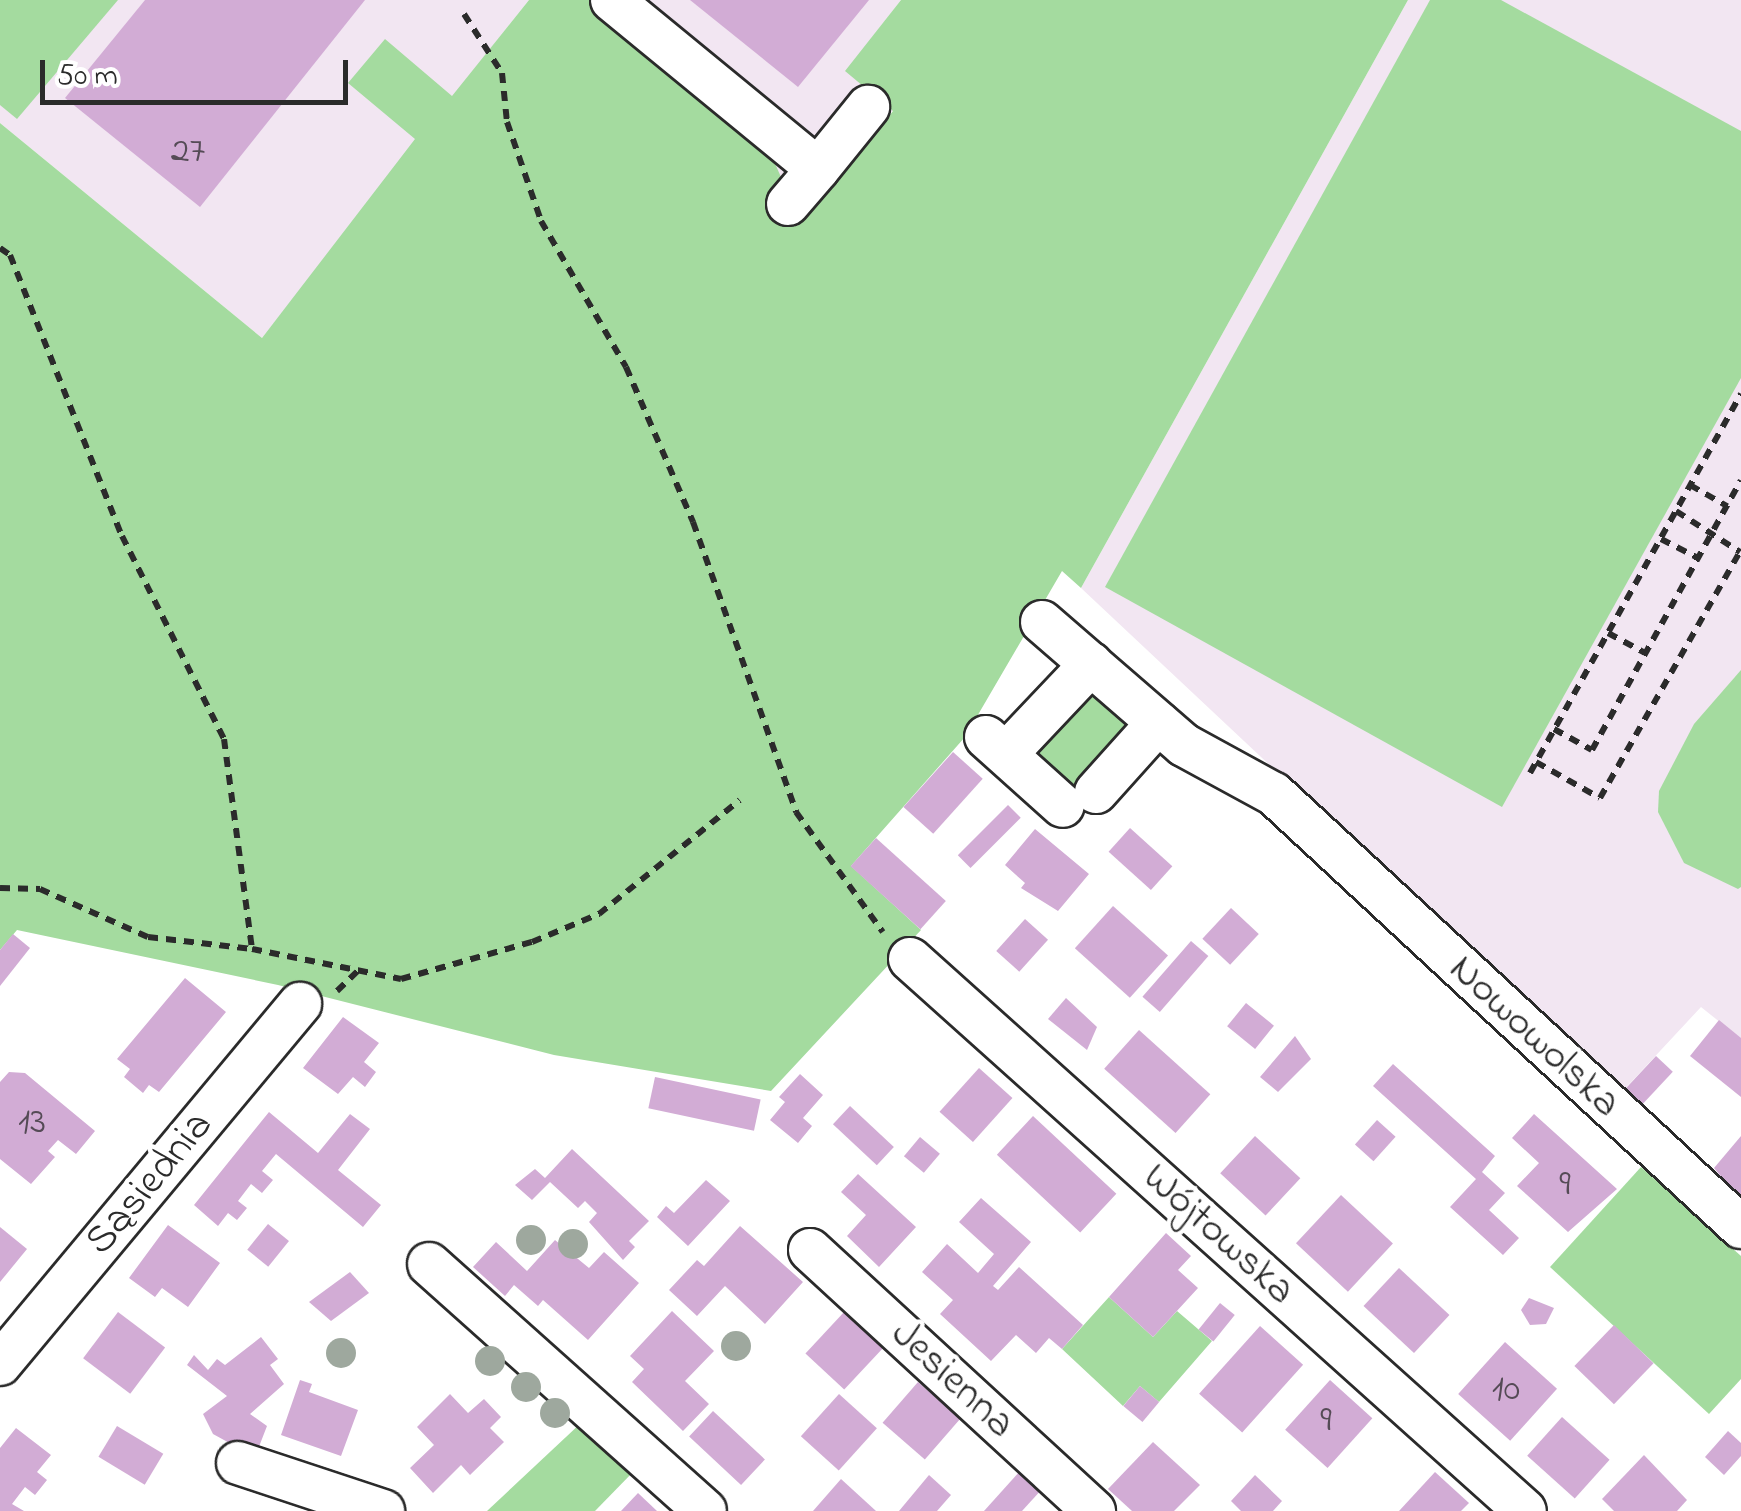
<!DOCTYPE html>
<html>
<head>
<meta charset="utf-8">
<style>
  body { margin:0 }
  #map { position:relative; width:1741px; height:1511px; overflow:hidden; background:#fff; font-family:"Indie Flower",sans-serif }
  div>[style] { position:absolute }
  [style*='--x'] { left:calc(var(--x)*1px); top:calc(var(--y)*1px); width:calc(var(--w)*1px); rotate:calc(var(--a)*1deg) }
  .built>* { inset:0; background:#f2e6f2 }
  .green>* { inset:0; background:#a4db9f; transform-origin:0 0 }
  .building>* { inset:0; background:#d2acd5; transform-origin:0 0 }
  .path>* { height:6px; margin-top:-3px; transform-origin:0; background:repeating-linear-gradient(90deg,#2b2b2b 0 10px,transparent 0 18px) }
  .roads { filter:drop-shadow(2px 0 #2b2b2b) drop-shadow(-2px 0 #2b2b2b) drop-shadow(0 2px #2b2b2b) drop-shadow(0 -2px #2b2b2b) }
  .minor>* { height:42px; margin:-21px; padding:0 21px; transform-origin:21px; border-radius:21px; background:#fff }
  .trees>* { width:30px; height:30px; margin:-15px; border-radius:50%; background:#9ea89e }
  span { translate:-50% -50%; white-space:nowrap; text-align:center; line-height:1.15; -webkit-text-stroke:9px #fff; paint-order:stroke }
  .number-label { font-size:38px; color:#554b56 }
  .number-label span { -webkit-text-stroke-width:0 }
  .street-label { font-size:42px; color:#2b2b2b }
  .scale { position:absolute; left:40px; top:60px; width:308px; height:45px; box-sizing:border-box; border:5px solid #2b2b2b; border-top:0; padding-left:12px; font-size:30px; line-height:35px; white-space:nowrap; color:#2b2b2b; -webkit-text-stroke:8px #fff; paint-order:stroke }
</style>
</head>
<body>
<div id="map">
  <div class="built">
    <i style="clip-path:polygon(0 0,529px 0,262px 338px,0 123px)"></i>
    <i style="clip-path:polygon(590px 0,901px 0,846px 71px,893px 110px,797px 226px,778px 208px,770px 152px)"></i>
    <i style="clip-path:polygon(1408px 0,1741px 0,1741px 1039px,1701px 1007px,1620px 1094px,1081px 588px)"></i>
  </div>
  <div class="green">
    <i style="clip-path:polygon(0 0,118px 0,17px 119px,0 105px)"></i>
    <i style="clip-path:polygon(529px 0,589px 0,770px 152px,784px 184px,779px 208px,797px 226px,893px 111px,845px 71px,901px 0,1408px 0,1081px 588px,1062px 571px,965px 737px,851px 866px,921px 930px,771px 1091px,554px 1055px,278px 985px,17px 930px,0 950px,0 123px,262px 338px,415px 139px,348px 83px,385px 39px,452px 96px)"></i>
    <i style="clip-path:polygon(1430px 0,1501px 0,1741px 131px,1741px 378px,1502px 807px,1105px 587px)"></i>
    <i style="clip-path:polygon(1741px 670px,1741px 887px,1738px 889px,1684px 863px,1658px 812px,1659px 791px,1694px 724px)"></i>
    <i style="left:1092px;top:682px;width:64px;height:96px;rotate:41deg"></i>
    <i style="clip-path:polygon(1641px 1167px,1741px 1256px,1741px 1379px,1709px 1414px,1550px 1267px)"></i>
    <i style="clip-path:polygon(1109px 1297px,1153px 1337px,1177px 1311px,1212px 1341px,1159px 1402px,1140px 1386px,1123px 1406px,1062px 1349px)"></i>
    <i style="clip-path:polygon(582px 1422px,635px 1470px,595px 1511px,487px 1511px)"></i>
  </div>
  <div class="building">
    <i style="clip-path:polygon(145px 0,365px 0,200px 207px,65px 98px)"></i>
    <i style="clip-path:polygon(690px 0,869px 0,798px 87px)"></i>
    <i style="left:953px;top:752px;width:40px;height:74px;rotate:42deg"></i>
    <i style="left:1008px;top:805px;width:18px;height:71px;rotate:45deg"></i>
    <i style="left:1130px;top:828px;width:57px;height:32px;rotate:42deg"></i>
    <i style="clip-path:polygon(1035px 829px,1089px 874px,1058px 911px,1021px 888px,1025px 883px,1005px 865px)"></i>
    <i style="left:876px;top:838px;width:94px;height:38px;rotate:42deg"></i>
    <i style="left:1113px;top:906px;width:74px;height:57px;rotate:42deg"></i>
    <i style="left:1231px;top:908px;width:38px;height:42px;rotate:43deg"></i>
    <i style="left:1025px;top:919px;width:31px;height:43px;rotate:42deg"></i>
    <i style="clip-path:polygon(13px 934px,30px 948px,0 986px,0 950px)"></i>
    <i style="left:1191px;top:941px;width:23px;height:74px;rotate:41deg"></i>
    <i style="clip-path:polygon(185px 978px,226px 1012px,159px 1092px,149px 1085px,143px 1093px,124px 1077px,130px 1069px,117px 1059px)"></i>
    <i style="clip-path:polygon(1066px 998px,1097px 1027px,1087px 1050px,1048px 1019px)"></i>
    <i style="left:1246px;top:1003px;width:36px;height:30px;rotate:39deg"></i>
    <i style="clip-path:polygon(343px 1017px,379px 1043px,364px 1062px,376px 1072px,365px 1087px,353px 1077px,338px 1094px,303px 1068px)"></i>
    <i style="clip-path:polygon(1719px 1020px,1741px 1038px,1741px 1097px,1690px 1056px)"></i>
    <i style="left:1139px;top:1030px;width:96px;height:52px;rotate:42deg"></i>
    <i style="clip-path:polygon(1295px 1036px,1311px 1059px,1278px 1092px,1260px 1077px)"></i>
    <i style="left:1656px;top:1056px;width:23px;height:52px;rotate:43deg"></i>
    <i style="clip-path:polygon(1393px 1064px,1495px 1156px,1482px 1172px,1505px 1193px,1489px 1210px,1519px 1238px,1503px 1255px,1450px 1207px,1476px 1179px,1373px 1086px)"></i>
    <i style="left:979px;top:1068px;width:45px;height:59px;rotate:42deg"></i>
    <i style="clip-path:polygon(9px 1072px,25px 1073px,95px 1131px,76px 1154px,58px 1140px,48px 1151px,55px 1157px,31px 1184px,0 1159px,0 1082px)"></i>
    <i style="clip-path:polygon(800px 1074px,823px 1095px,803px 1118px,812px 1126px,798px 1143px,770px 1120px,785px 1102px,779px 1097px)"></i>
    <i style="left:655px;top:1077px;width:108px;height:32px;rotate:12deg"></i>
    <i style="left:850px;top:1106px;width:60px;height:25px;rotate:43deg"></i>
    <i style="clip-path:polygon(269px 1112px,318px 1153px,350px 1114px,370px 1129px,338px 1170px,381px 1205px,363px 1227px,276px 1154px,262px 1171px,273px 1180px,262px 1193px,251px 1184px,238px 1201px,247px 1208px,237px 1220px,228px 1213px,218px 1226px,194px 1205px)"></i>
    <i style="clip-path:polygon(1534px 1114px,1617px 1189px,1568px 1232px,1517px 1186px,1539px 1163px,1512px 1138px)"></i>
    <i style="left:1033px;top:1116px;width:114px;height:53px;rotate:43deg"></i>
    <i style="left:1377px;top:1120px;width:25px;height:33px;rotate:42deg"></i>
    <i style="left:1255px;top:1136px;width:62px;height:51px;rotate:43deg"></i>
    <i style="clip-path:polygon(1741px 1136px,1741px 1201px,1714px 1168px)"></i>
    <i style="left:920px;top:1137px;width:26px;height:25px;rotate:40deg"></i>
    <i style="clip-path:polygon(572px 1149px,649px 1221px,629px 1241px,635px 1247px,623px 1260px,589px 1222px,597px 1213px,585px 1201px,578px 1208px,550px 1182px,532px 1200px,515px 1185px,535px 1169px,545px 1178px)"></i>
    <i style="clip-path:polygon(858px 1174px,916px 1227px,879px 1267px,847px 1236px,866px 1215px,841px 1192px)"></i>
    <i style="clip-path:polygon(706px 1180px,730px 1201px,688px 1246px,657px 1217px,666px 1206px,674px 1213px)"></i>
    <i style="left:1341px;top:1195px;width:71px;height:66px;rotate:43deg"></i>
    <i style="clip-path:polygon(981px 1198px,1031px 1242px,993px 1286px,998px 1290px,1019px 1267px,1083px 1325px,1062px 1349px,1049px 1338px,1036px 1353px,1016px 1335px,991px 1361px,940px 1314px,953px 1300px,922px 1272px,947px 1244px,978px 1273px,994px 1254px,959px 1222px)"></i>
    <i style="left:268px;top:1224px;width:27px;height:33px;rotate:39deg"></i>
    <i style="clip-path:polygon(168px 1225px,220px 1263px,188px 1307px,162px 1288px,155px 1297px,129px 1278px)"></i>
    <i style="clip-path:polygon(740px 1226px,803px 1282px,765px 1324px,725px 1286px,697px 1316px,669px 1290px,697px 1260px,704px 1266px)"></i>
    <i style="clip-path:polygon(0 1227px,27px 1249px,0 1282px)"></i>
    <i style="clip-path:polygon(1166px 1233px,1191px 1256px,1178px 1270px,1198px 1288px,1153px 1337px,1109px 1297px)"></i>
    <i style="clip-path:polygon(555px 1240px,589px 1268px,604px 1252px,639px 1283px,588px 1340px,543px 1300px,538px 1306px,514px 1285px,505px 1296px,473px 1267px,496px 1242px,527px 1271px)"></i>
    <i style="left:1399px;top:1268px;width:69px;height:52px;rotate:43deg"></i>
    <i style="clip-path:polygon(350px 1272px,369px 1293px,331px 1321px,309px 1302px)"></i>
    <i style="clip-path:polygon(1529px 1298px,1554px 1308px,1546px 1324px,1530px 1325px,1521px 1310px)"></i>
    <i style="left:1220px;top:1303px;width:19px;height:34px;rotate:39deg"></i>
    <i style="clip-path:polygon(672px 1311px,714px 1351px,685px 1381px,709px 1404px,683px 1431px,632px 1382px,644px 1369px,630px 1356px)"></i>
    <i style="left:845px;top:1311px;width:53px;height:58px;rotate:43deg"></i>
    <i style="left:118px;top:1312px;width:59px;height:58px;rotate:37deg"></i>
    <i style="left:1614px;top:1325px;width:55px;height:57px;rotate:44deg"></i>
    <i style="left:1260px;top:1326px;width:58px;height:91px;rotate:42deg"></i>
    <i style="clip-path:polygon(261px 1337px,278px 1359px,270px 1365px,284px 1384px,250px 1414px,267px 1426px,255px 1457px,213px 1434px,203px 1414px,227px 1396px,187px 1365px,194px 1355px,208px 1370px,217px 1359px,225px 1365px)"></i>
    <i style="left:1505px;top:1342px;width:70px;height:70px;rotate:42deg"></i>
    <i style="clip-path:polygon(300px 1380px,312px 1384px,309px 1392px,358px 1410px,341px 1456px,281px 1435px)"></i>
    <i style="left:1330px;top:1380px;width:57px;height:67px;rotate:42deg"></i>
    <i style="left:918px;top:1382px;width:56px;height:54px;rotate:41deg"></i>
    <i style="left:1140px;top:1386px;width:25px;height:26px;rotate:40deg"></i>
    <i style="clip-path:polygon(450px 1394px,468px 1413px,484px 1399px,501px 1417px,490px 1428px,504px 1442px,470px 1475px,461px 1465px,433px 1493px,410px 1468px,434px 1445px,417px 1427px)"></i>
    <i style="left:839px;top:1394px;width:51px;height:57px;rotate:42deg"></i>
    <i style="left:713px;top:1411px;width:71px;height:35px;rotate:43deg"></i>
    <i style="left:1562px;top:1417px;width:64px;height:52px;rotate:42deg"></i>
    <i style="left:117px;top:1426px;width:54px;height:36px;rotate:31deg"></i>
    <i style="clip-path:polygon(16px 1428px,51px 1455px,37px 1472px,47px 1480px,35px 1495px,25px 1487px,12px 1504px,24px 1511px,0 1511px,0 1448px)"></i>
    <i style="clip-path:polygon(1728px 1431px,1741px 1443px,1741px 1456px,1724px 1475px,1705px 1457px)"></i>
    <i style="clip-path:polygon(1153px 1442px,1200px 1485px,1174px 1511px,1132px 1511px,1108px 1489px)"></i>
    <i style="clip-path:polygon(1644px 1455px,1687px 1500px,1677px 1511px,1614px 1511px,1602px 1499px)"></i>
    <i style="clip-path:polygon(1021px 1470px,1043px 1488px,1022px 1511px,984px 1511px)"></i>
    <i style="clip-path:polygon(1435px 1472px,1469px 1503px,1461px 1511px,1399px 1511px)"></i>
    <i style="clip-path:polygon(929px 1475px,951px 1495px,937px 1511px,899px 1511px)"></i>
    <i style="clip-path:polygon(1255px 1475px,1282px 1501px,1273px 1511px,1241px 1511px,1231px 1501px)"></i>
    <i style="clip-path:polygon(841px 1479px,876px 1511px,813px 1511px)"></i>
    <i style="clip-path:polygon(638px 1493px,657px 1511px,621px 1511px)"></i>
  </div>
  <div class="path">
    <i style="--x:464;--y:14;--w:70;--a:57.2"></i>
    <i style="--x:502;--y:73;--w:49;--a:84.2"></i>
    <i style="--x:507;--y:122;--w:105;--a:71"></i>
    <i style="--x:541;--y:221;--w:169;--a:59.8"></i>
    <i style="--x:626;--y:367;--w:169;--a:66.6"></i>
    <i style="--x:693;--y:522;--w:308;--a:70.4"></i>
    <i style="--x:796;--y:812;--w:148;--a:54.1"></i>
    <i style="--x:0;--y:248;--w:12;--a:35"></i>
    <i style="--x:10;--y:255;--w:302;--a:68.3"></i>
    <i style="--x:122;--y:536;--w:227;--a:63.3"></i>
    <i style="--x:224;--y:739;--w:212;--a:82.4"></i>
    <i style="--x:252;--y:949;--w:152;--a:11.4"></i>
    <i style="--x:401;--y:979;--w:136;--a:-15.8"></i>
    <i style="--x:532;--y:942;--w:73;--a:-22.7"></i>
    <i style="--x:599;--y:914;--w:181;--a:-39"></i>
    <i style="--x:1690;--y:485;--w:43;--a:29.6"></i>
    <i style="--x:1676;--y:511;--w:76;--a:32.6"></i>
    <i style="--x:1661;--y:539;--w:42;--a:27.2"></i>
    <i style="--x:1608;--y:633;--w:42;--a:28.4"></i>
    <i style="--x:1554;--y:729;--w:43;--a:28.9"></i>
    <i style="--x:1592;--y:750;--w:308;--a:-61.1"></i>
    <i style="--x:1536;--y:762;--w:73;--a:29.4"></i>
    <i style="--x:1600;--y:798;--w:283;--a:-60.4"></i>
    <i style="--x:1530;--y:773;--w:434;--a:-60.9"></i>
    <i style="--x:0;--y:888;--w:40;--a:1.4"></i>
    <i style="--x:40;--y:889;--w:118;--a:24"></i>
    <i style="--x:148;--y:937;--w:105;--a:6.6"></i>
    <i style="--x:337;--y:991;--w:30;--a:-44"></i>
  </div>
  <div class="roads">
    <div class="minor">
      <i style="--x:612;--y:0;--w:266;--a:39.4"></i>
      <i style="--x:818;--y:169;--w:46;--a:130.6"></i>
      <i style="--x:818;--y:169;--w:80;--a:-51.1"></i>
      <i style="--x:1042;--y:622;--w:188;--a:40.9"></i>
      <i style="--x:1184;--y:745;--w:102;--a:28.6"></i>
      <i style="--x:1274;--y:794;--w:637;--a:42.84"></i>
      <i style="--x:986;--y:737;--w:103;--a:41.9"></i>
      <i style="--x:1006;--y:754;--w:124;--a:-46.6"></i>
      <i style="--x:1096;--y:792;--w:93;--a:-48.1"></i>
      <i style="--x:910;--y:959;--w:826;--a:41.91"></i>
      <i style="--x:810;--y:1250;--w:386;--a:42.6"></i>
      <i style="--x:429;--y:1264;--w:370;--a:41.8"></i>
      <i style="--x:0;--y:1364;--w:469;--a:-50.2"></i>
      <i style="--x:238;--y:1463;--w:153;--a:18.3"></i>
    </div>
  </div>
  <div class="trees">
    <i style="left:531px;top:1240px"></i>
    <i style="left:573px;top:1244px"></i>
    <i style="left:736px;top:1346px"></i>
    <i style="left:341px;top:1353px"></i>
    <i style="left:490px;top:1361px"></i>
    <i style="left:526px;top:1387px"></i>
    <i style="left:555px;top:1413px"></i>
  </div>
  <div class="number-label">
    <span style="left:188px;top:153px">27</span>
    <span style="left:32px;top:1124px">13</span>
    <span style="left:1565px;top:1186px">9</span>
    <span style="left:1506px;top:1391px">10</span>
    <span style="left:1326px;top:1422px">9</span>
  </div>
  <div class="street-label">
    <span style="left:1534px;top:1037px;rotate:43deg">Nowowolska</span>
    <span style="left:150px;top:1184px;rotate:-50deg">Sąsiednia</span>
    <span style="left:1218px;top:1235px;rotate:42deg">Wójtowska</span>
    <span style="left:952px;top:1380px;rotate:43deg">Jesienna</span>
  </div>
  <div class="scale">50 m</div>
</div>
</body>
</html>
